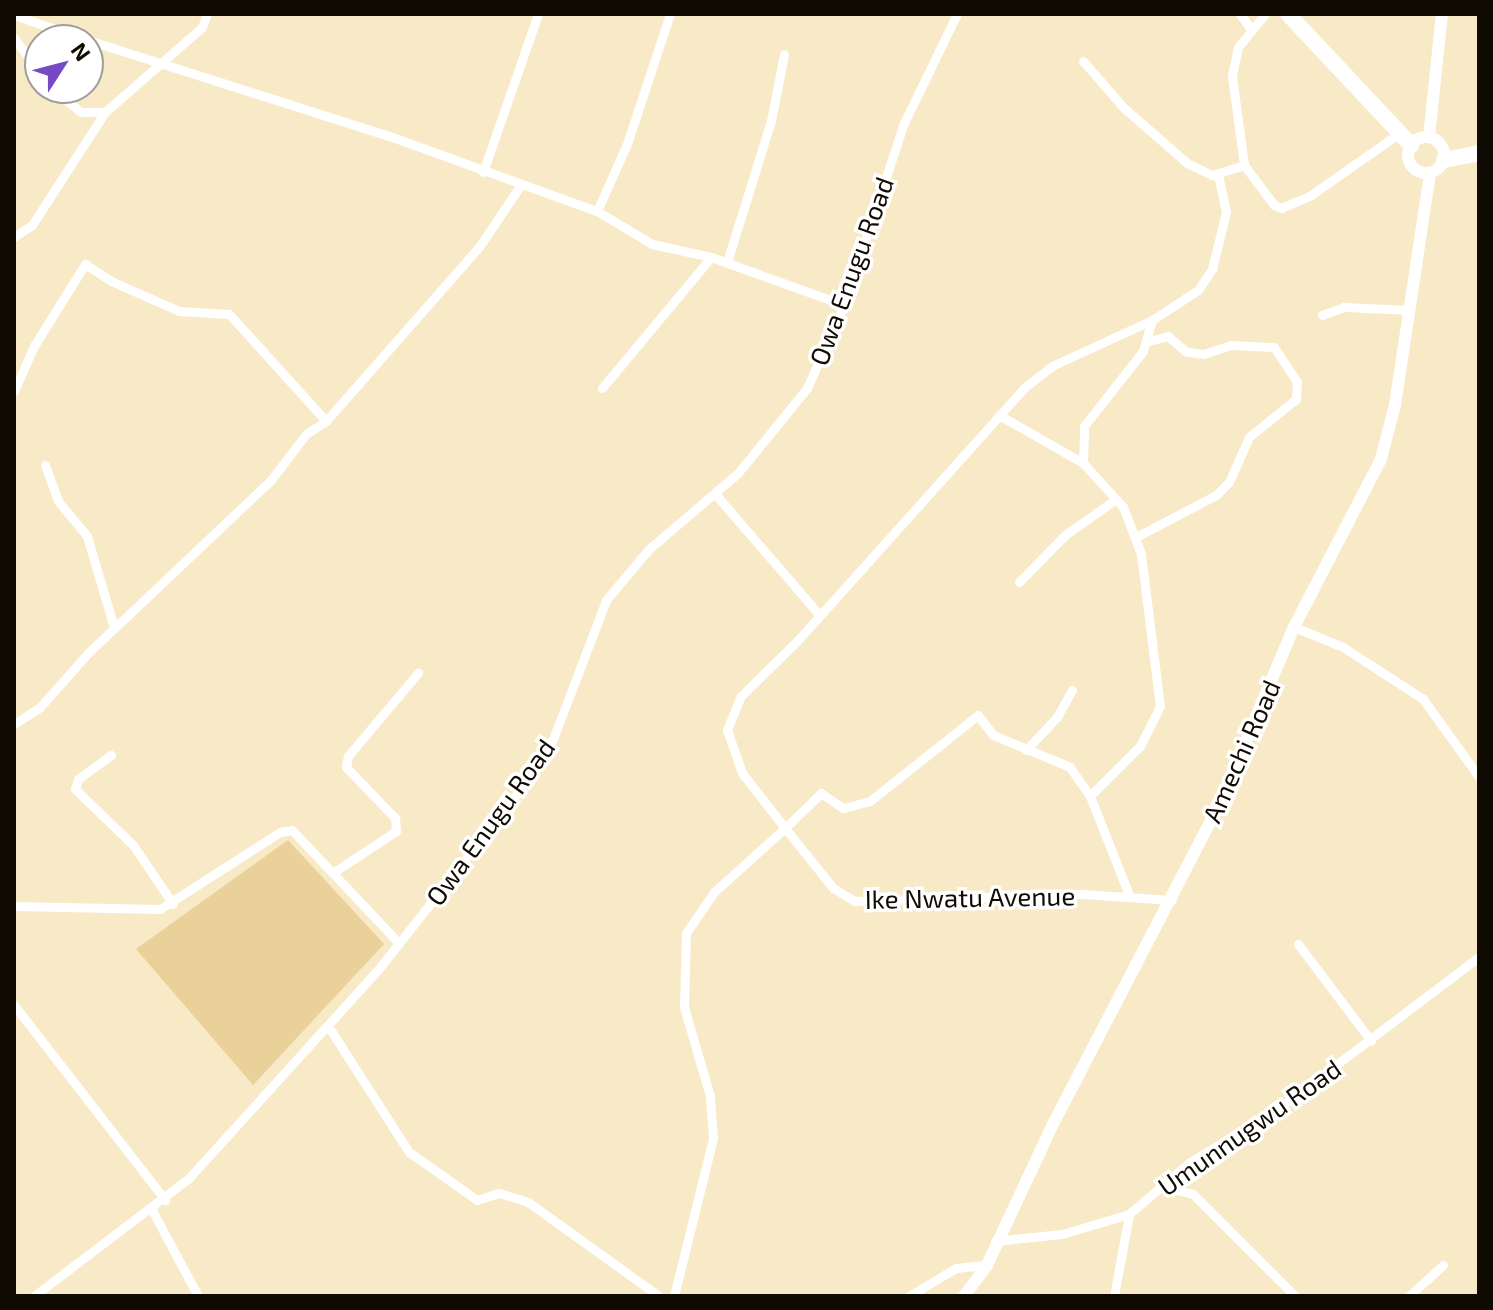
<!DOCTYPE html>
<html>
<head>
<meta charset="utf-8">
<style>
  body { margin:0 }
  #map { position:relative; width:1493px; height:1310px; overflow:hidden; background:#f8e9c7; font-family:"Exo 2",sans-serif }
  div>[style] { position:absolute }
  [style*='--x'] { left:calc(var(--x)*1px); top:calc(var(--y)*1px); width:calc(var(--w)*1px); rotate:calc(var(--a)*1deg) }
  .green>* { inset:0; background:#ead19a }
  .minor>* { height:9px; margin:-4.5px; padding:0 4.5px; transform-origin:4.5px; border-radius:4.5px; background:#fff }
  .secondary>* { height:12px; margin:-6px; padding:0 6px; transform-origin:6px; border-radius:6px; background:#fff }
  .secondary>.ring { margin:-6px; padding:0; box-sizing:content-box; background:none; border:12px solid #fff; border-radius:50% }
  .trunk>* { height:16px; margin:-8px; padding:0 8px; transform-origin:8px; border-radius:8px; background:#fff }
  span { translate:-50% -50%; white-space:nowrap; text-align:center; line-height:1.15; -webkit-text-stroke:7px #fff; paint-order:stroke }
  .street-label { font-size:26px; color:#100b02 }
  .frame { position:absolute; inset:0; border:16px solid #100b02; pointer-events:none }
  .north { position:absolute; left:24px; top:24px; width:80px; height:80px; box-sizing:border-box; background:#fff; border:2px solid #9f9d9a; border-radius:50%; rotate:54deg; font-size:22px; font-weight:700; line-height:32px; text-align:center; color:#100b02 }
  .north::after { content:''; display:block; margin:auto; width:28px; height:36px; background:#764ac3; clip-path:polygon(50% 0,100% 100%,50% 72%,0 100%) }
</style>
</head>
<body>
<div id="map">
  <div class="green">
    <i style="clip-path:polygon(288px 840px,384px 944px,253px 1085px,136px 949px)"></i>
  </div>
  <div class="minor">
    <i style="--x:1240;--y:14;--w:17;--a:54"></i>
    <i style="--x:1265;--y:14;--w:43;--a:129.3"></i>
    <i style="--x:1238;--y:47;--w:30;--a:102"></i>
    <i style="--x:1232;--y:76;--w:90;--a:82.3"></i>
    <i style="--x:1244;--y:165;--w:50;--a:53.1"></i>
    <i style="--x:1274;--y:205;--w:8;--a:23"></i>
    <i style="--x:1281;--y:208;--w:33;--a:-23"></i>
    <i style="--x:1311;--y:195;--w:106;--a:-35"></i>
    <i style="--x:14;--y:15;--w:77;--a:18.9"></i>
    <i style="--x:14;--y:38;--w:44;--a:53.4"></i>
    <i style="--x:88;--y:40;--w:322;--a:17.7"></i>
    <i style="--x:395;--y:138;--w:215;--a:19.9"></i>
    <i style="--x:597;--y:211;--w:64;--a:31"></i>
    <i style="--x:652;--y:244;--w:60;--a:12.4"></i>
    <i style="--x:711;--y:257;--w:141;--a:19.8"></i>
    <i style="--x:1083;--y:61;--w:62;--a:48.9"></i>
    <i style="--x:1124;--y:108;--w:84;--a:41.1"></i>
    <i style="--x:1187;--y:163;--w:28;--a:26"></i>
    <i style="--x:1212;--y:175;--w:34;--a:-17"></i>
    <i style="--x:52;--y:88;--w:38;--a:40"></i>
    <i style="--x:81;--y:112;--w:24;--a:0"></i>
    <i style="--x:483;--y:172;--w:167;--a:-70.8"></i>
    <i style="--x:597;--y:211;--w:73;--a:-65.9"></i>
    <i style="--x:627;--y:144;--w:137;--a:-71.7"></i>
    <i style="--x:14;--y:237;--w:22;--a:-34"></i>
    <i style="--x:32;--y:225;--w:135;--a:-57.1"></i>
    <i style="--x:105;--y:112;--w:129;--a:-41.2"></i>
    <i style="--x:202;--y:27;--w:14;--a:-69"></i>
    <i style="--x:727;--y:262;--w:148;--a:-72.7"></i>
    <i style="--x:771;--y:121;--w:68;--a:-79"></i>
    <i style="--x:1322;--y:315;--w:23;--a:-20"></i>
    <i style="--x:1344;--y:307;--w:66;--a:2.6"></i>
    <i style="--x:602;--y:388;--w:170;--a:-50.2"></i>
    <i style="--x:14;--y:391;--w:49;--a:-66"></i>
    <i style="--x:34;--y:346;--w:97;--a:-58.1"></i>
    <i style="--x:85;--y:264;--w:31;--a:33"></i>
    <i style="--x:111;--y:281;--w:74;--a:23.8"></i>
    <i style="--x:179;--y:311;--w:50;--a:3.4"></i>
    <i style="--x:229;--y:314;--w:144;--a:47.8"></i>
    <i style="--x:999;--y:415;--w:97;--a:29.7"></i>
    <i style="--x:1083;--y:463;--w:59;--a:47.7"></i>
    <i style="--x:1123;--y:507;--w:50;--a:69"></i>
    <i style="--x:1141;--y:554;--w:153;--a:82.9"></i>
    <i style="--x:1160;--y:706;--w:45;--a:116.6"></i>
    <i style="--x:1140;--y:746;--w:71;--a:135"></i>
    <i style="--x:1090;--y:796;--w:106;--a:68.5"></i>
    <i style="--x:1083;--y:463;--w:37;--a:-88"></i>
    <i style="--x:1084;--y:426;--w:95;--a:-51.8"></i>
    <i style="--x:1143;--y:351;--w:32;--a:-74"></i>
    <i style="--x:1152;--y:320;--w:55;--a:-33.1"></i>
    <i style="--x:1198;--y:290;--w:25;--a:-56"></i>
    <i style="--x:1212;--y:269;--w:59;--a:-76.2"></i>
    <i style="--x:1226;--y:212;--w:38;--a:-102"></i>
    <i style="--x:45;--y:465;--w:38;--a:70"></i>
    <i style="--x:58;--y:501;--w:45;--a:50.4"></i>
    <i style="--x:87;--y:536;--w:96;--a:73.6"></i>
    <i style="--x:716;--y:495;--w:156;--a:49.2"></i>
    <i style="--x:1136;--y:537;--w:90;--a:-27.7"></i>
    <i style="--x:1216;--y:495;--w:18;--a:-45"></i>
    <i style="--x:1229;--y:482;--w:49;--a:-66"></i>
    <i style="--x:1249;--y:437;--w:60;--a:-39"></i>
    <i style="--x:1296;--y:399;--w:17;--a:-87"></i>
    <i style="--x:1297;--y:382;--w:42;--a:-123.3"></i>
    <i style="--x:1274;--y:347;--w:43;--a:-177.3"></i>
    <i style="--x:1231;--y:345;--w:29;--a:162"></i>
    <i style="--x:1203;--y:354;--w:18;--a:-171"></i>
    <i style="--x:1185;--y:351;--w:23;--a:-139"></i>
    <i style="--x:1168;--y:336;--w:23;--a:165"></i>
    <i style="--x:1019;--y:582;--w:66;--a:-45.6"></i>
    <i style="--x:1065;--y:535;--w:62;--a:-35.2"></i>
    <i style="--x:1294;--y:627;--w:53;--a:22.2"></i>
    <i style="--x:1343;--y:647;--w:95;--a:33"></i>
    <i style="--x:1423;--y:699;--w:96;--a:54.3"></i>
    <i style="--x:14;--y:724;--w:31;--a:-33"></i>
    <i style="--x:40;--y:707;--w:71;--a:-48.4"></i>
    <i style="--x:87;--y:654;--w:253;--a:-43.4"></i>
    <i style="--x:271;--y:480;--w:58;--a:-52.7"></i>
    <i style="--x:306;--y:434;--w:24;--a:-33"></i>
    <i style="--x:326;--y:421;--w:232;--a:-48.7"></i>
    <i style="--x:479;--y:247;--w:73;--a:-56.1"></i>
    <i style="--x:1026;--y:750;--w:45;--a:-46.8"></i>
    <i style="--x:1057;--y:717;--w:31;--a:-61"></i>
    <i style="--x:111;--y:755;--w:41;--a:144"></i>
    <i style="--x:78;--y:779;--w:10;--a:107"></i>
    <i style="--x:75;--y:789;--w:81;--a:44"></i>
    <i style="--x:133;--y:845;--w:71;--a:55.9"></i>
    <i style="--x:1090;--y:796;--w:35;--a:-125"></i>
    <i style="--x:1070;--y:767;--w:83;--a:-157.4"></i>
    <i style="--x:993;--y:735;--w:25;--a:-127"></i>
    <i style="--x:978;--y:715;--w:138;--a:141.5"></i>
    <i style="--x:870;--y:801;--w:28;--a:165"></i>
    <i style="--x:843;--y:808;--w:27;--a:-146"></i>
    <i style="--x:821;--y:793;--w:50;--a:135.8"></i>
    <i style="--x:785;--y:828;--w:70;--a:-128"></i>
    <i style="--x:742;--y:773;--w:46;--a:-109.2"></i>
    <i style="--x:727;--y:730;--w:37;--a:-68"></i>
    <i style="--x:741;--y:696;--w:80;--a:-44.5"></i>
    <i style="--x:798;--y:640;--w:338;--a:-48.1"></i>
    <i style="--x:1024;--y:388;--w:36;--a:-38"></i>
    <i style="--x:1052;--y:366;--w:110;--a:-24.7"></i>
    <i style="--x:334;--y:872;--w:74;--a:-33.5"></i>
    <i style="--x:396;--y:831;--w:13;--a:-94"></i>
    <i style="--x:395;--y:818;--w:71;--a:-133.9"></i>
    <i style="--x:346;--y:767;--w:11;--a:-80"></i>
    <i style="--x:348;--y:756;--w:109;--a:-49.9"></i>
    <i style="--x:14;--y:906;--w:146;--a:1.2"></i>
    <i style="--x:160;--y:909;--w:143;--a:-32.7"></i>
    <i style="--x:280;--y:832;--w:12;--a:-9"></i>
    <i style="--x:292;--y:830;--w:156;--a:46.6"></i>
    <i style="--x:1298;--y:944;--w:121;--a:53"></i>
    <i style="--x:14;--y:1005;--w:247;--a:52.2"></i>
    <i style="--x:328;--y:1026;--w:150;--a:57.3"></i>
    <i style="--x:409;--y:1152;--w:83;--a:35.2"></i>
    <i style="--x:477;--y:1200;--w:23;--a:-18"></i>
    <i style="--x:499;--y:1193;--w:30;--a:17"></i>
    <i style="--x:528;--y:1202;--w:161;--a:35.7"></i>
    <i style="--x:1161;--y:1186;--w:33;--a:14"></i>
    <i style="--x:1193;--y:1194;--w:144;--a:45"></i>
    <i style="--x:152;--y:1210;--w:98;--a:61.9"></i>
    <i style="--x:995;--y:1241;--w:67;--a:-6"></i>
    <i style="--x:1062;--y:1234;--w:70;--a:-16.6"></i>
    <i style="--x:1129;--y:1214;--w:80;--a:-40.4"></i>
    <i style="--x:1190;--y:1162;--w:104;--a:-31.2"></i>
    <i style="--x:1279;--y:1108;--w:251;--a:-37.1"></i>
    <i style="--x:34;--y:1296;--w:195;--a:-37.3"></i>
    <i style="--x:189;--y:1178;--w:286;--a:-47.8"></i>
    <i style="--x:381;--y:966;--w:226;--a:-51.7"></i>
    <i style="--x:521;--y:789;--w:59;--a:-57.4"></i>
    <i style="--x:553;--y:739;--w:149;--a:-69.1"></i>
    <i style="--x:606;--y:600;--w:67;--a:-49.9"></i>
    <i style="--x:649;--y:549;--w:117;--a:-40.5"></i>
    <i style="--x:738;--y:473;--w:109;--a:-50.9"></i>
    <i style="--x:807;--y:388;--w:91;--a:-66"></i>
    <i style="--x:844;--y:305;--w:192;--a:-71.8"></i>
    <i style="--x:904;--y:123;--w:121;--a:-64.1"></i>
    <i style="--x:674;--y:1296;--w:163;--a:-76.1"></i>
    <i style="--x:713;--y:1138;--w:42;--a:-94.1"></i>
    <i style="--x:710;--y:1096;--w:93;--a:-106.3"></i>
    <i style="--x:684;--y:1007;--w:74;--a:-88.5"></i>
    <i style="--x:686;--y:933;--w:50;--a:-55.7"></i>
    <i style="--x:714;--y:892;--w:96;--a:-42"></i>
    <i style="--x:785;--y:828;--w:77;--a:51.3"></i>
    <i style="--x:833;--y:888;--w:26;--a:31"></i>
    <i style="--x:855;--y:901;--w:227;--a:-1.8"></i>
    <i style="--x:1082;--y:894;--w:90;--a:3.8"></i>
    <i style="--x:909;--y:1296;--w:55;--a:-30.8"></i>
    <i style="--x:956;--y:1268;--w:31;--a:-6"></i>
    <i style="--x:1114;--y:1296;--w:83;--a:-79.6"></i>
    <i style="--x:1409;--y:1296;--w:46;--a:-42.4"></i>
  </div>
  <div class="secondary">
    <i style="--x:1429;--y:137;--w:124;--a:-84"></i>
    <i class="ring" style="left:1408px;top:137px;width:24px;height:24px"></i>
    <i style="--x:964;--y:1296;--w:39;--a:-53"></i>
    <i style="--x:987;--y:1265;--w:153;--a:-64.9"></i>
    <i style="--x:1052;--y:1126;--w:357;--a:-62.5"></i>
    <i style="--x:1217;--y:809;--w:198;--a:-67.1"></i>
    <i style="--x:1294;--y:627;--w:189;--a:-62.6"></i>
    <i style="--x:1381;--y:459;--w:56;--a:-75.5"></i>
    <i style="--x:1395;--y:405;--w:234;--a:-81.4"></i>
  </div>
  <div class="trunk">
    <i style="--x:1288;--y:14;--w:180;--a:46.8"></i>
    <i style="--x:1444;--y:160;--w:36;--a:-11"></i>
  </div>
  <div class="street-label">
    <span style="left:851px;top:271px;rotate:-70deg">Owa Enugu Road</span>
    <span style="left:1241px;top:751px;rotate:-66deg">Amechi Road</span>
    <span style="left:490px;top:822px;rotate:-54deg">Owa Enugu Road</span>
    <span style="left:970px;top:897px;rotate:-1deg">Ike Nwatu Avenue</span>
    <span style="left:1249px;top:1127px;rotate:-35deg">Umunnugwu Road</span>
  </div>
  <div class="frame"></div>
  <div class="north">N</div>
</div>
</body>
</html>
